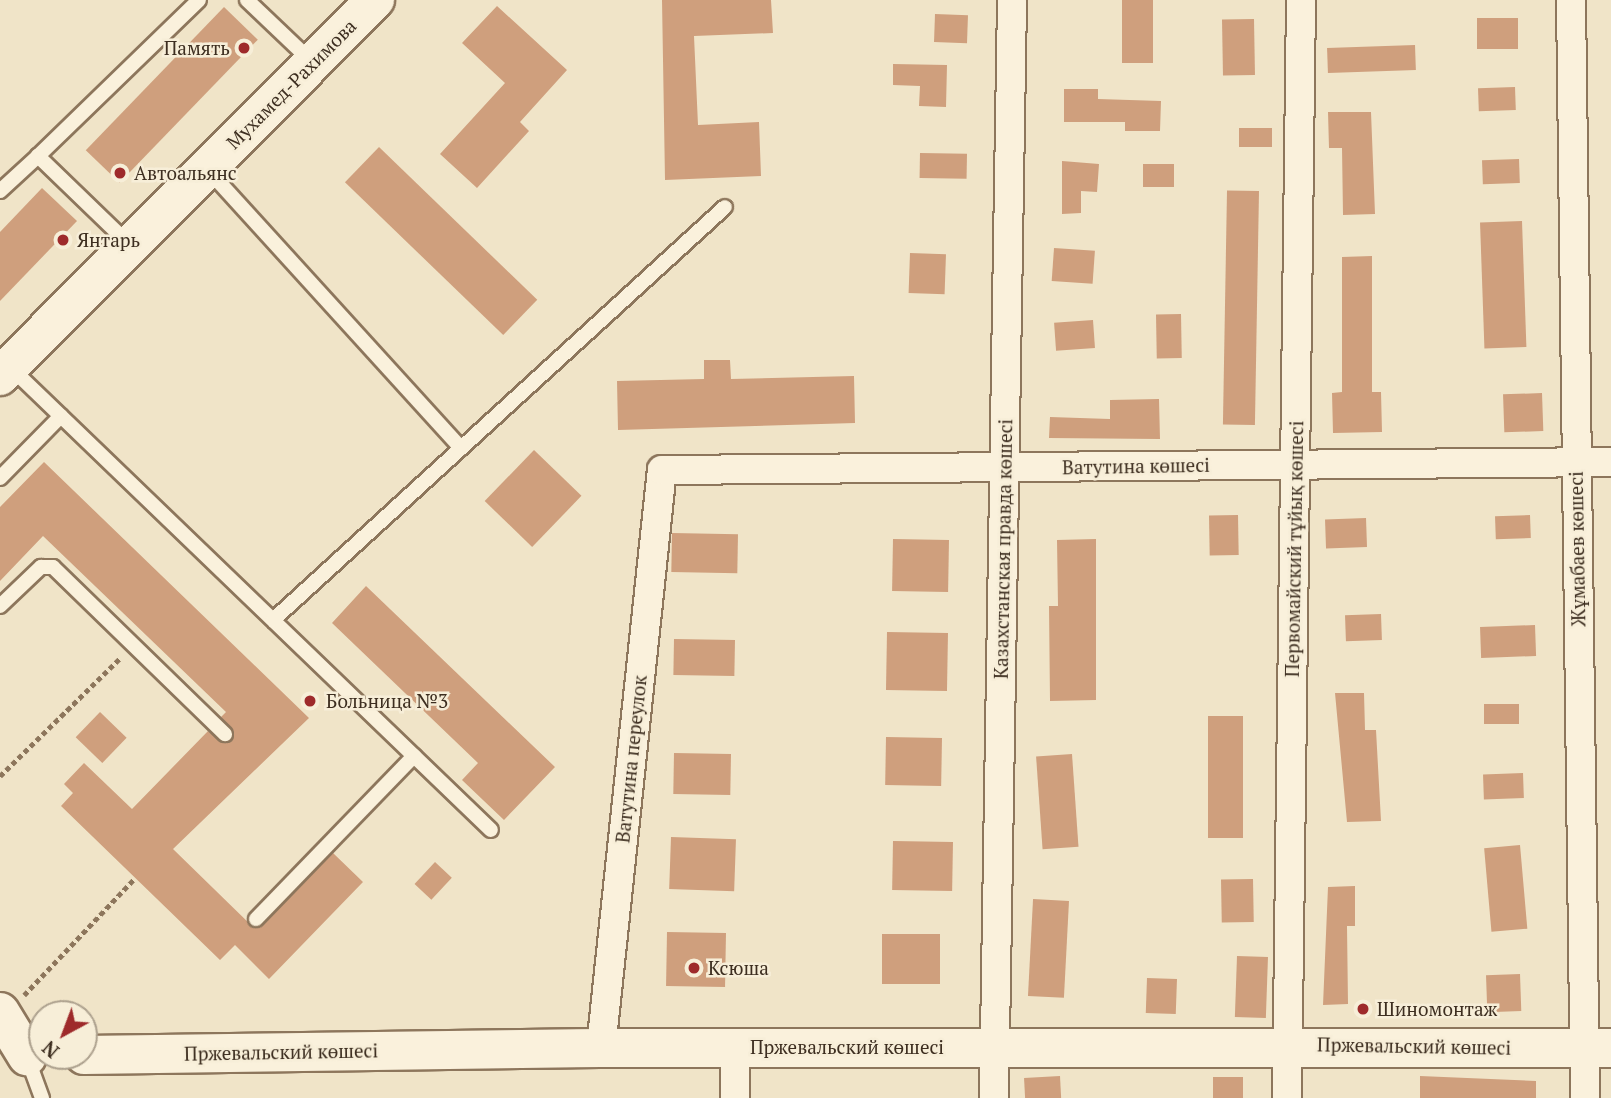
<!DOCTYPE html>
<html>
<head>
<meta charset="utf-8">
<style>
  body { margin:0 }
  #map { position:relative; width:1611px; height:1098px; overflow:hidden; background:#f0e4c8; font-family:"PT Serif",serif }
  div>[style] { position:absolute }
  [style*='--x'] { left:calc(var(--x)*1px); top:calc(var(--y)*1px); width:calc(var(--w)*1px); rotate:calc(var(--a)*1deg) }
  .building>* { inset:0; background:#cf9f7d; transform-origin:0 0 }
  .path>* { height:4.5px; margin-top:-2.25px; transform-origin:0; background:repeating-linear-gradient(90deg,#8d765c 0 5px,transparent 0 8.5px) }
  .roads { filter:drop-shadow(2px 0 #8d765c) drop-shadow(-2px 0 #8d765c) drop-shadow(0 2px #8d765c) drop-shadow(0 -2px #8d765c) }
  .lane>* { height:14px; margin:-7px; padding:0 7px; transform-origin:7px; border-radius:7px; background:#faf1dc }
  .street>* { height:28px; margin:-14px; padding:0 14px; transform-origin:14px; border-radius:14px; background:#faf1dc }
  .secondary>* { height:38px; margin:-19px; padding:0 19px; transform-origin:19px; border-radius:19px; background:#faf1dc }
  .dots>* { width:19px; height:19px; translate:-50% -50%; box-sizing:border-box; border:4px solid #f7eed8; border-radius:50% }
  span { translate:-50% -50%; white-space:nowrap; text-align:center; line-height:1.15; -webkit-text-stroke:5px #f7eed8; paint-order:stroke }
  .poi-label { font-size:19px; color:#3d2e20 }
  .right { translate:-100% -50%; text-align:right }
  .left { translate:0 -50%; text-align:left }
  .street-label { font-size:19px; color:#3d2e20 }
  .north { position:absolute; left:28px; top:1000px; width:70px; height:70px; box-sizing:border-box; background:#f7eed8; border:2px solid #ada18e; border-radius:50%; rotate:221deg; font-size:19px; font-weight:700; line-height:28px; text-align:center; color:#3d2e20 }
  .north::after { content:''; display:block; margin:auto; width:24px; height:32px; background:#9e2a2b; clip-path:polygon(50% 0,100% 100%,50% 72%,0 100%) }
</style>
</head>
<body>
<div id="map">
  <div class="building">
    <i style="clip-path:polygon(662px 0,771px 0,773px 33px,694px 36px,698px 125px,759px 122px,761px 176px,665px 180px)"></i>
    <i style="left:1122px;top:0;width:31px;height:63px"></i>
    <i style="clip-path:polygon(497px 6px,567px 70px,520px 122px,529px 131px,477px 188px,440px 154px,505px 83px,462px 43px)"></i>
    <i style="left:224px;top:7px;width:47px;height:199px;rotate:44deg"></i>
    <i style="left:935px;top:14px;width:33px;height:28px;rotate:2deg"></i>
    <i style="left:1518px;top:18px;width:31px;height:41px;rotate:90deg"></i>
    <i style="left:1254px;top:19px;width:56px;height:32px;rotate:89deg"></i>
    <i style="left:1415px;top:45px;width:25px;height:88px;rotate:88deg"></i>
    <i style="clip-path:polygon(893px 64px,947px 65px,946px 107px,919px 106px,920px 86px,893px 85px)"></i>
    <i style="left:1515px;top:87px;width:23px;height:37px;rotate:88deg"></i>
    <i style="clip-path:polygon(1064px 89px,1098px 89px,1098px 99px,1161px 101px,1160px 131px,1125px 131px,1125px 122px,1064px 122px)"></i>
    <i style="clip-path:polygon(1328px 112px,1371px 112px,1375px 214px,1343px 215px,1342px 148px,1329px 148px)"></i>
    <i style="left:1272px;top:128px;width:19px;height:33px;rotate:90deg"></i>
    <i style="left:379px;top:147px;width:220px;height:49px;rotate:44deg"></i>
    <i style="left:920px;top:153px;width:47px;height:25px;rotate:1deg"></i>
    <i style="left:1519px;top:159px;width:24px;height:37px;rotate:88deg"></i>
    <i style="clip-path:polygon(1062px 161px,1099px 164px,1097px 192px,1081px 191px,1081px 213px,1062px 214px)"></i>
    <i style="left:1143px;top:164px;width:31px;height:23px"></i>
    <i style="clip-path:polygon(42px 188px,77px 221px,0 301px,0 232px)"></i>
    <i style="left:1259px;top:191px;width:234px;height:32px;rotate:91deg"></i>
    <i style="left:1522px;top:221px;width:126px;height:42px;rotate:88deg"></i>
    <i style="left:1054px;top:248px;width:41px;height:33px;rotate:4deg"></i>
    <i style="left:910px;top:253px;width:36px;height:40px;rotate:2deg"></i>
    <i style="clip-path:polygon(1372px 256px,1372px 392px,1381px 392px,1382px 432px,1333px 433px,1332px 393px,1342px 392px,1342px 257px)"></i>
    <i style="left:1181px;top:314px;width:44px;height:25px;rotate:89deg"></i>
    <i style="left:1093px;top:320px;width:28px;height:39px;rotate:86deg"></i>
    <i style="clip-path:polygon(704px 360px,730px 360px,731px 379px,854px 376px,855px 423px,618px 430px,617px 381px,704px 379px)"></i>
    <i style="left:1542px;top:393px;width:38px;height:39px;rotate:88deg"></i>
    <i style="clip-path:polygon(1159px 399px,1160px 439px,1049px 438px,1050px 417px,1110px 419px,1110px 400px)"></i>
    <i style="left:534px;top:450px;width:66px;height:71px;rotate:44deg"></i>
    <i style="clip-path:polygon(44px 462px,309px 718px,173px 849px,254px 928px,333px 853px,363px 882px,269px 979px,235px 945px,220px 960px,61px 806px,73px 793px,64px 784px,84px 763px,132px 809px,208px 731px,223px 743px,234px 732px,221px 717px,226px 712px,43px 536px,0 581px,0 507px)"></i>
    <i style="left:1238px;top:515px;width:40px;height:29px;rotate:89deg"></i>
    <i style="left:1530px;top:515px;width:23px;height:35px;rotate:88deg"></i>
    <i style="left:1366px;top:518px;width:29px;height:41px;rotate:88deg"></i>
    <i style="left:672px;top:533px;width:66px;height:39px;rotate:1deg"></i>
    <i style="left:893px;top:539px;width:56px;height:52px;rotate:1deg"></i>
    <i style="clip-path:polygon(1096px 539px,1096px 700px,1050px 701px,1049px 606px,1058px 606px,1057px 540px)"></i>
    <i style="clip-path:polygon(366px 586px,555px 767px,504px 820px,462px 780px,478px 763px,332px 623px)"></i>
    <i style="left:1381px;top:614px;width:26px;height:36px;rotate:88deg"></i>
    <i style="left:1535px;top:625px;width:31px;height:55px;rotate:88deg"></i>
    <i style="left:887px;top:632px;width:61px;height:58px;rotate:1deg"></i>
    <i style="left:674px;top:639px;width:61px;height:36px;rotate:1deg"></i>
    <i style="clip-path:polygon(1335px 693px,1364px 693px,1365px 730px,1376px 730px,1381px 821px,1347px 822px)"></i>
    <i style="left:1484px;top:704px;width:35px;height:20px"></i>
    <i style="left:100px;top:712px;width:37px;height:35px;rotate:44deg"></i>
    <i style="left:1243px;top:716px;width:122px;height:35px;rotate:90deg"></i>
    <i style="left:886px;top:737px;width:56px;height:48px;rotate:1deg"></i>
    <i style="left:674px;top:753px;width:57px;height:41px;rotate:1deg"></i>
    <i style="left:1072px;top:754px;width:93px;height:36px;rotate:86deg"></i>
    <i style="left:1523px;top:773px;width:25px;height:40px;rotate:88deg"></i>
    <i style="left:671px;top:837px;width:65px;height:52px;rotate:2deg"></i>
    <i style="left:893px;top:841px;width:60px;height:49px;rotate:1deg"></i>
    <i style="left:1520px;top:845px;width:84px;height:36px;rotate:85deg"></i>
    <i style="left:435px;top:862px;width:23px;height:30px;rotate:43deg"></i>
    <i style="left:1253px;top:879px;width:43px;height:32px;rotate:89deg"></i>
    <i style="clip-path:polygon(1355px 886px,1355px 926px,1347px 926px,1348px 1004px,1323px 1005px,1328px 887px)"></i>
    <i style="left:1069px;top:901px;width:97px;height:36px;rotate:93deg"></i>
    <i style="left:667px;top:932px;width:59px;height:54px;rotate:1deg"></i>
    <i style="left:882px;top:934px;width:58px;height:50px"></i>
    <i style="left:1237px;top:956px;width:31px;height:61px;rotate:2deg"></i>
    <i style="left:1520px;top:974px;width:37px;height:34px;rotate:88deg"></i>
    <i style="left:1147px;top:978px;width:30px;height:35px;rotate:2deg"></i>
    <i style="left:1060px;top:1076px;width:22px;height:36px;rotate:87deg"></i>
    <i style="clip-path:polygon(1420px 1076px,1536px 1081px,1536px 1098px,1420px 1098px)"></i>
    <i style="left:1213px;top:1077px;width:30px;height:21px"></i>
  </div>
  <div class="path">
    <i style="--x:0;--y:776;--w:168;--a:-44.5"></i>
    <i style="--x:24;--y:995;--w:161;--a:-46.5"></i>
  </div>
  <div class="roads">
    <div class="lane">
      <i style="--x:247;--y:0;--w:90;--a:43.6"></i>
      <i style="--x:208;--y:170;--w:376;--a:47.7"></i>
      <i style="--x:0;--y:191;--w:52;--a:-42.6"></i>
      <i style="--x:129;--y:244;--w:127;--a:-136"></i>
      <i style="--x:38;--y:156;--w:224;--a:-44.1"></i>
      <i style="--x:11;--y:368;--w:666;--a:43.91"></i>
      <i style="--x:0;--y:478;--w:87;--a:-45.5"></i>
      <i style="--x:0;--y:606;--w:57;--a:-43.6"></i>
      <i style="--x:41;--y:567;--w:12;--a:0"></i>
      <i style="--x:53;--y:567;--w:240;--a:44.2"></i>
      <i style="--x:273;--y:620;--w:612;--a:-42.42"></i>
      <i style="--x:256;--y:919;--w:227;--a:-45.9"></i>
      <i style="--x:27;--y:1057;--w:44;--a:69.9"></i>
    </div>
    <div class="street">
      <i style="--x:1571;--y:0;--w:1098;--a:89.27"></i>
      <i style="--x:601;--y:1048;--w:581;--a:-83.98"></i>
      <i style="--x:662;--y:470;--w:949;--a:-0.48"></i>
      <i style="--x:735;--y:1098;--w:51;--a:-90"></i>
      <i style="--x:994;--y:1098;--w:1098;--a:-89.06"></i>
      <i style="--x:1287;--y:1098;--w:1098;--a:-89.27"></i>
    </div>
    <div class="secondary">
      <i style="--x:0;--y:376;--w:531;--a:-45.08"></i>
      <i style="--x:0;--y:1012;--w:52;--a:58.5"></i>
      <i style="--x:84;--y:1055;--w:517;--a:-0.78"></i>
      <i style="--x:601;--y:1048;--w:1010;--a:0"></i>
    </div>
  </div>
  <div class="dots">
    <i style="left:244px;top:48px;background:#9e2a2b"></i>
    <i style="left:120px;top:173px;background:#9e2a2b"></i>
    <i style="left:63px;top:240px;background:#9e2a2b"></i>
    <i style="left:310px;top:701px;background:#9e2a2b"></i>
    <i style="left:694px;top:968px;background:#9e2a2b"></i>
    <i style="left:1363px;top:1009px;background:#9e2a2b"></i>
  </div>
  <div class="poi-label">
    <span class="right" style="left:230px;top:48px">Память</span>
    <span class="left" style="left:134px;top:173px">Автоальянс</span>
    <span class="left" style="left:77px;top:240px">Янтарь</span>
    <span class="left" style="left:326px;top:701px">Больница №3</span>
    <span class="left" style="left:708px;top:968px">Ксюша</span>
    <span class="left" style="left:1377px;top:1009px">Шиномонтаж</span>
  </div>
  <div class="street-label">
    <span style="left:291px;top:84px;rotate:-45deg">Мухамед-Рахимова</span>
    <span style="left:1136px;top:466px;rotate:-1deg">Ватутина көшесі</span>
    <span style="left:1003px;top:549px;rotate:-89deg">Казахстанская правда көшесі</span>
    <span style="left:1294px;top:549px;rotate:-89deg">Первомайский тұйық көшесі</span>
    <span style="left:1577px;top:549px;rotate:-91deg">Жұмабаев көшесі</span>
    <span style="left:631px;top:759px;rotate:-84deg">Ватутина переулок</span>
    <span style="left:1414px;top:1046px;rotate:1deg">Пржевальский көшесі</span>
    <span style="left:847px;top:1047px">Пржевальский көшесі</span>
    <span style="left:281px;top:1052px;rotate:-1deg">Пржевальский көшесі</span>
  </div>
  <div class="north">N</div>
</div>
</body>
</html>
